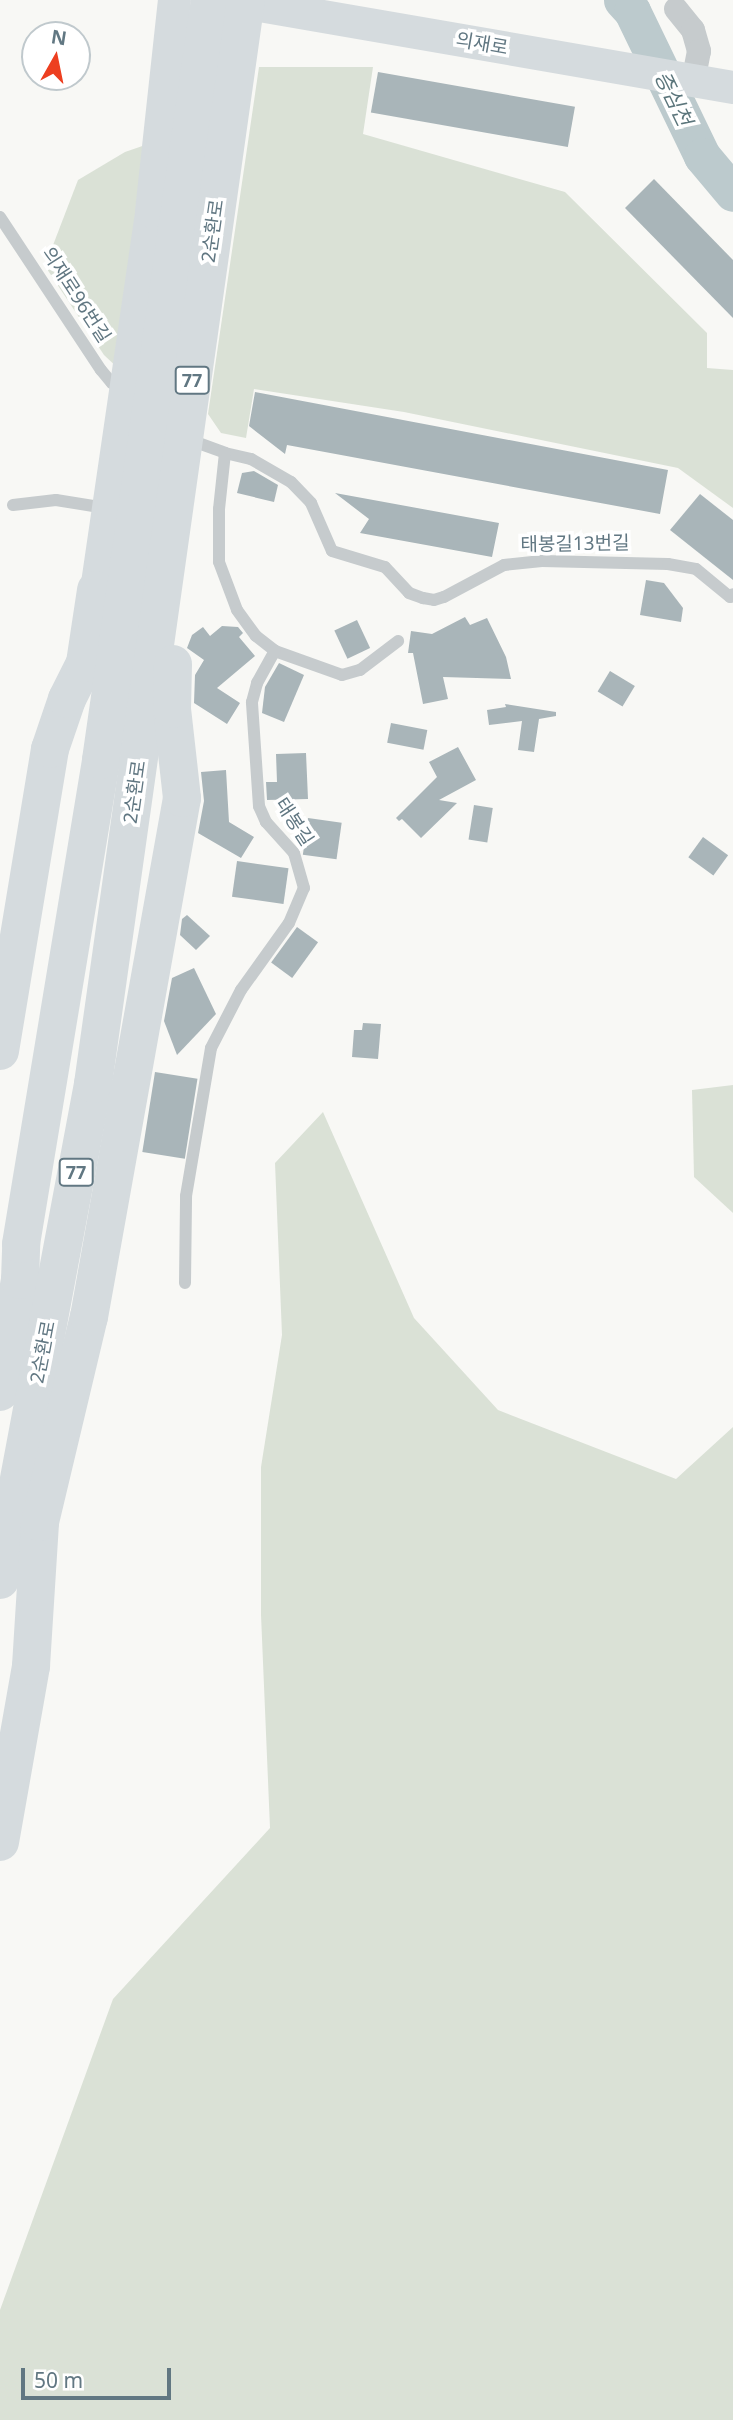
<!DOCTYPE html>
<html>
<head>
<meta charset="utf-8">
<style>
  body { margin:0 }
  #map { position:relative; width:733px; height:2420px; overflow:hidden; background:#f8f8f5; font-family:"Noto Sans","Noto Sans KR",sans-serif }
  div>[style] { position:absolute }
  [style*='--x'] { left:calc(var(--x)*1px); top:calc(var(--y)*1px); width:calc(var(--w)*1px); rotate:calc(var(--a)*1deg) }
  .green>* { inset:0; background:#dae1d6 }
  .river>* { height:37px; margin:-18.5px; padding:0 18.5px; transform-origin:18.5px; border-radius:18.5px; background:#bccacd }
  .building>* { inset:0; background:#a9b5b9; transform-origin:0 0 }
  .lane>* { height:12px; margin:-6px; padding:0 6px; transform-origin:6px; border-radius:6px; background:#c6cbcd }
  .street>* { height:24px; margin:-12px; padding:0 12px; transform-origin:12px; border-radius:12px; background:#c6cbcd }
  .secondary>* { height:33px; margin:-16.5px; padding:0 16.5px; transform-origin:16.5px; border-radius:16.5px; background:#d5dbde }
  .highway>* { height:38px; margin:-19px; padding:0 19px; transform-origin:19px; border-radius:19px; background:#d5dbde }
  span { translate:-50% -50%; white-space:nowrap; text-align:center; line-height:1.15; -webkit-text-stroke:7px #fff; paint-order:stroke }
  .shield-label span { padding:2px 5px; background:#fff; border:2px solid; border-radius:5px; -webkit-text-stroke-width:0 }
  .shield-label { font-size:18px; color:#617782; font-weight:700 }
  .street-label { font-size:19px; color:#617782 }
  .water-label { font-size:21px; color:#5c767c; font-style:italic }
  .north { position:absolute; left:21px; top:21px; width:70px; height:70px; box-sizing:border-box; background:#fff; border:2px solid #c0c9cd; border-radius:50%; rotate:9deg; font-size:19px; font-weight:700; line-height:28px; text-align:center; color:#617782 }
  .north::after { content:''; display:block; margin:auto; width:24px; height:32px; background:#ed3f20; clip-path:polygon(50% 0,100% 100%,50% 72%,0 100%) }
  .scale { position:absolute; left:21px; top:2368px; width:150px; height:32px; box-sizing:border-box; border:4px solid #617782; border-top:0; padding-left:9px; font-size:21px; line-height:24px; white-space:nowrap; color:#617782; -webkit-text-stroke:5px #fff; paint-order:stroke }
</style>
</head>
<body>
<div id="map">
  <div class="green">
    <i style="clip-path:polygon(259px 67px,373px 67px,363px 134px,565px 192px,707px 333px,707px 368px,733px 370px,733px 508px,678px 468px,404px 412px,254px 389px,246px 438px,221px 433px,208px 414px)"></i>
    <i style="clip-path:polygon(154px 142px,121px 371px,104px 355px,45px 266px,78px 180px,125px 152px)"></i>
    <i style="clip-path:polygon(733px 1085px,733px 1213px,694px 1177px,692px 1090px)"></i>
    <i style="clip-path:polygon(323px 1112px,414px 1318px,498px 1410px,676px 1479px,733px 1427px,733px 2420px,0 2420px,0 2310px,113px 1999px,270px 1828px,261px 1615px,261px 1467px,282px 1335px,275px 1163px)"></i>
  </div>
  <div class="river">
    <i style="--x:622;--y:0;--w:15;--a:48"></i>
    <i style="--x:632;--y:11;--w:161;--a:64.2"></i>
    <i style="--x:702;--y:156;--w:48;--a:50"></i>
  </div>
  <div class="building">
    <i style="left:378px;top:72px;width:200px;height:41px;rotate:10deg"></i>
    <i style="clip-path:polygon(654px 179px,733px 260px,733px 318px,625px 208px)"></i>
    <i style="clip-path:polygon(255px 392px,668px 470px,660px 514px,287px 445px,285px 454px,249px 426px)"></i>
    <i style="clip-path:polygon(254px 471px,278px 485px,274px 502px,237px 493px,242px 473px)"></i>
    <i style="clip-path:polygon(335px 493px,499px 523px,492px 557px,360px 533px,369px 519px)"></i>
    <i style="clip-path:polygon(700px 494px,733px 520px,733px 580px,670px 530px)"></i>
    <i style="clip-path:polygon(646px 580px,664px 583px,683px 608px,681px 622px,640px 615px)"></i>
    <i style="clip-path:polygon(465px 617px,470px 625px,487px 618px,506px 657px,511px 679px,443px 677px,448px 699px,423px 704px,413px 653px,408px 653px,411px 631px,432px 634px)"></i>
    <i style="left:357px;top:620px;width:31px;height:25px;rotate:65deg"></i>
    <i style="clip-path:polygon(222px 626px,238px 627px,243px 633px,239px 637px,255px 656px,217px 688px,240px 703px,227px 724px,194px 703px,195px 675px,204px 660px,187px 648px,192px 635px,203px 627px,210px 636px)"></i>
    <i style="clip-path:polygon(279px 663px,304px 675px,284px 722px,262px 713px,265px 687px)"></i>
    <i style="left:610px;top:671px;width:29px;height:24px;rotate:31deg"></i>
    <i style="clip-path:polygon(505px 704px,556px 712px,556px 716px,539px 719px,534px 752px,518px 750px,522px 721px,489px 725px,487px 710px,506px 707px)"></i>
    <i style="left:391px;top:723px;width:37px;height:20px;rotate:11deg"></i>
    <i style="clip-path:polygon(458px 747px,476px 780px,439px 800px,457px 803px,421px 838px,402px 819px,399px 821px,396px 818px,437px 777px,429px 762px)"></i>
    <i style="clip-path:polygon(306px 753px,308px 799px,267px 800px,266px 782px,277px 782px,276px 754px)"></i>
    <i style="clip-path:polygon(226px 770px,229px 822px,254px 837px,241px 858px,198px 833px,204px 801px,201px 772px)"></i>
    <i style="left:474px;top:805px;width:19px;height:35px;rotate:9deg"></i>
    <i style="left:308px;top:818px;width:34px;height:37px;rotate:8deg"></i>
    <i style="left:703px;top:837px;width:31px;height:25px;rotate:36deg"></i>
    <i style="left:237px;top:861px;width:52px;height:36px;rotate:8deg"></i>
    <i style="clip-path:polygon(187px 915px,210px 936px,196px 950px,180px 935px,182px 919px)"></i>
    <i style="left:297px;top:927px;width:26px;height:44px;rotate:36deg"></i>
    <i style="clip-path:polygon(194px 968px,216px 1014px,177px 1055px,164px 1021px,172px 978px)"></i>
    <i style="clip-path:polygon(363px 1023px,381px 1024px,378px 1059px,352px 1057px,354px 1030px,362px 1030px)"></i>
    <i style="left:155px;top:1072px;width:43px;height:81px;rotate:9deg"></i>
  </div>
  <div class="lane">
    <i style="--x:0;--y:217;--w:183;--a:56.6"></i>
    <i style="--x:101;--y:370;--w:17;--a:50"></i>
    <i style="--x:112;--y:383;--w:13;--a:23"></i>
    <i style="--x:190;--y:440;--w:37;--a:20"></i>
    <i style="--x:225;--y:453;--w:27;--a:13"></i>
    <i style="--x:251;--y:459;--w:46;--a:29.9"></i>
    <i style="--x:291;--y:482;--w:29;--a:46"></i>
    <i style="--x:311;--y:503;--w:52;--a:66.4"></i>
    <i style="--x:332;--y:551;--w:55;--a:16.8"></i>
    <i style="--x:385;--y:567;--w:35;--a:47"></i>
    <i style="--x:409;--y:593;--w:15;--a:20"></i>
    <i style="--x:423;--y:598;--w:11;--a:10"></i>
    <i style="--x:434;--y:600;--w:10;--a:-17"></i>
    <i style="--x:444;--y:597;--w:68;--a:-28.1"></i>
    <i style="--x:504;--y:565;--w:38;--a:-6"></i>
    <i style="--x:542;--y:561;--w:126;--a:1.4"></i>
    <i style="--x:668;--y:564;--w:28;--a:10"></i>
    <i style="--x:696;--y:569;--w:44;--a:39.5"></i>
    <i style="--x:730;--y:597;--w:4;--a:-45"></i>
    <i style="--x:225;--y:453;--w:56;--a:96.1"></i>
    <i style="--x:219;--y:509;--w:53;--a:90"></i>
    <i style="--x:219;--y:562;--w:51;--a:69.4"></i>
    <i style="--x:237;--y:610;--w:32;--a:54"></i>
    <i style="--x:256;--y:636;--w:24;--a:38"></i>
    <i style="--x:275;--y:651;--w:71;--a:19.7"></i>
    <i style="--x:342;--y:675;--w:19;--a:-16"></i>
    <i style="--x:360;--y:670;--w:48;--a:-37.3"></i>
    <i style="--x:13;--y:505;--w:43;--a:-6.6"></i>
    <i style="--x:56;--y:500;--w:44;--a:9.2"></i>
    <i style="--x:185;--y:1283;--w:87;--a:-89.3"></i>
    <i style="--x:186;--y:1196;--w:150;--a:-80.4"></i>
    <i style="--x:211;--y:1048;--w:65;--a:-62.7"></i>
    <i style="--x:241;--y:990;--w:82;--a:-54.4"></i>
    <i style="--x:289;--y:923;--w:38;--a:-67"></i>
    <i style="--x:304;--y:888;--w:36;--a:-106"></i>
    <i style="--x:294;--y:853;--w:42;--a:-132.1"></i>
    <i style="--x:266;--y:822;--w:17;--a:-114"></i>
    <i style="--x:259;--y:806;--w:104;--a:-93.9"></i>
    <i style="--x:252;--y:702;--w:20;--a:-75"></i>
    <i style="--x:257;--y:683;--w:37;--a:-61"></i>
  </div>
  <div class="street">
    <i style="--x:676;--y:9;--w:27;--a:51"></i>
    <i style="--x:693;--y:30;--w:22;--a:74"></i>
    <i style="--x:699;--y:51;--w:31;--a:101"></i>
  </div>
  <div class="secondary">
    <i style="--x:230;--y:0;--w:510;--a:9.81"></i>
    <i style="--x:96;--y:590;--w:383;--a:-81.7"></i>
    <i style="--x:151;--y:211;--w:212;--a:-83.8"></i>
  </div>
  <div class="highway">
    <i style="--x:0;--y:1051;--w:306;--a:-80.6"></i>
    <i style="--x:50;--y:749;--w:53;--a:-71.2"></i>
    <i style="--x:67;--y:699;--w:40;--a:-63.4"></i>
    <i style="--x:85;--y:663;--w:74;--a:-81.4"></i>
    <i style="--x:0;--y:1392;--w:114;--a:-79.9"></i>
    <i style="--x:20;--y:1280;--w:36;--a:-88"></i>
    <i style="--x:21;--y:1244;--w:491;--a:-80.6"></i>
    <i style="--x:101;--y:760;--w:768;--a:-81.84"></i>
    <i style="--x:0;--y:1580;--w:505;--a:-79.38"></i>
    <i style="--x:93;--y:1084;--w:1095;--a:-81.97"></i>
    <i style="--x:0;--y:1842;--w:179;--a:-80"></i>
    <i style="--x:31;--y:1666;--w:144;--a:-86.4"></i>
    <i style="--x:40;--y:1522;--w:211;--a:-76.6"></i>
    <i style="--x:89;--y:1317;--w:527;--a:-79.84"></i>
    <i style="--x:182;--y:798;--w:90;--a:-96.4"></i>
    <i style="--x:172;--y:709;--w:45;--a:-88.7"></i>
  </div>
  <div class="shield-label">
    <span style="left:192px;top:380px">77</span>
    <span style="left:76px;top:1172px">77</span>
  </div>
  <div class="street-label">
    <span style="left:482px;top:44px;rotate:10deg">의재로</span>
    <span style="left:213px;top:231px;rotate:-82deg">2순환로</span>
    <span style="left:76px;top:295px;rotate:57deg">의재로96번길</span>
    <span style="left:575px;top:544px;rotate:-1deg">태봉길13번길</span>
    <span style="left:135px;top:792px;rotate:-82deg">2순환로</span>
    <span style="left:294px;top:822px;rotate:57deg">태봉길</span>
    <span style="left:43px;top:1352px;rotate:-79deg">2순환로</span>
  </div>
  <div class="water-label">
    <span style="left:674px;top:98px;rotate:64deg">증심천</span>
  </div>
  <div class="north">N</div>
  <div class="scale">50 m</div>
</div>
</body>
</html>
